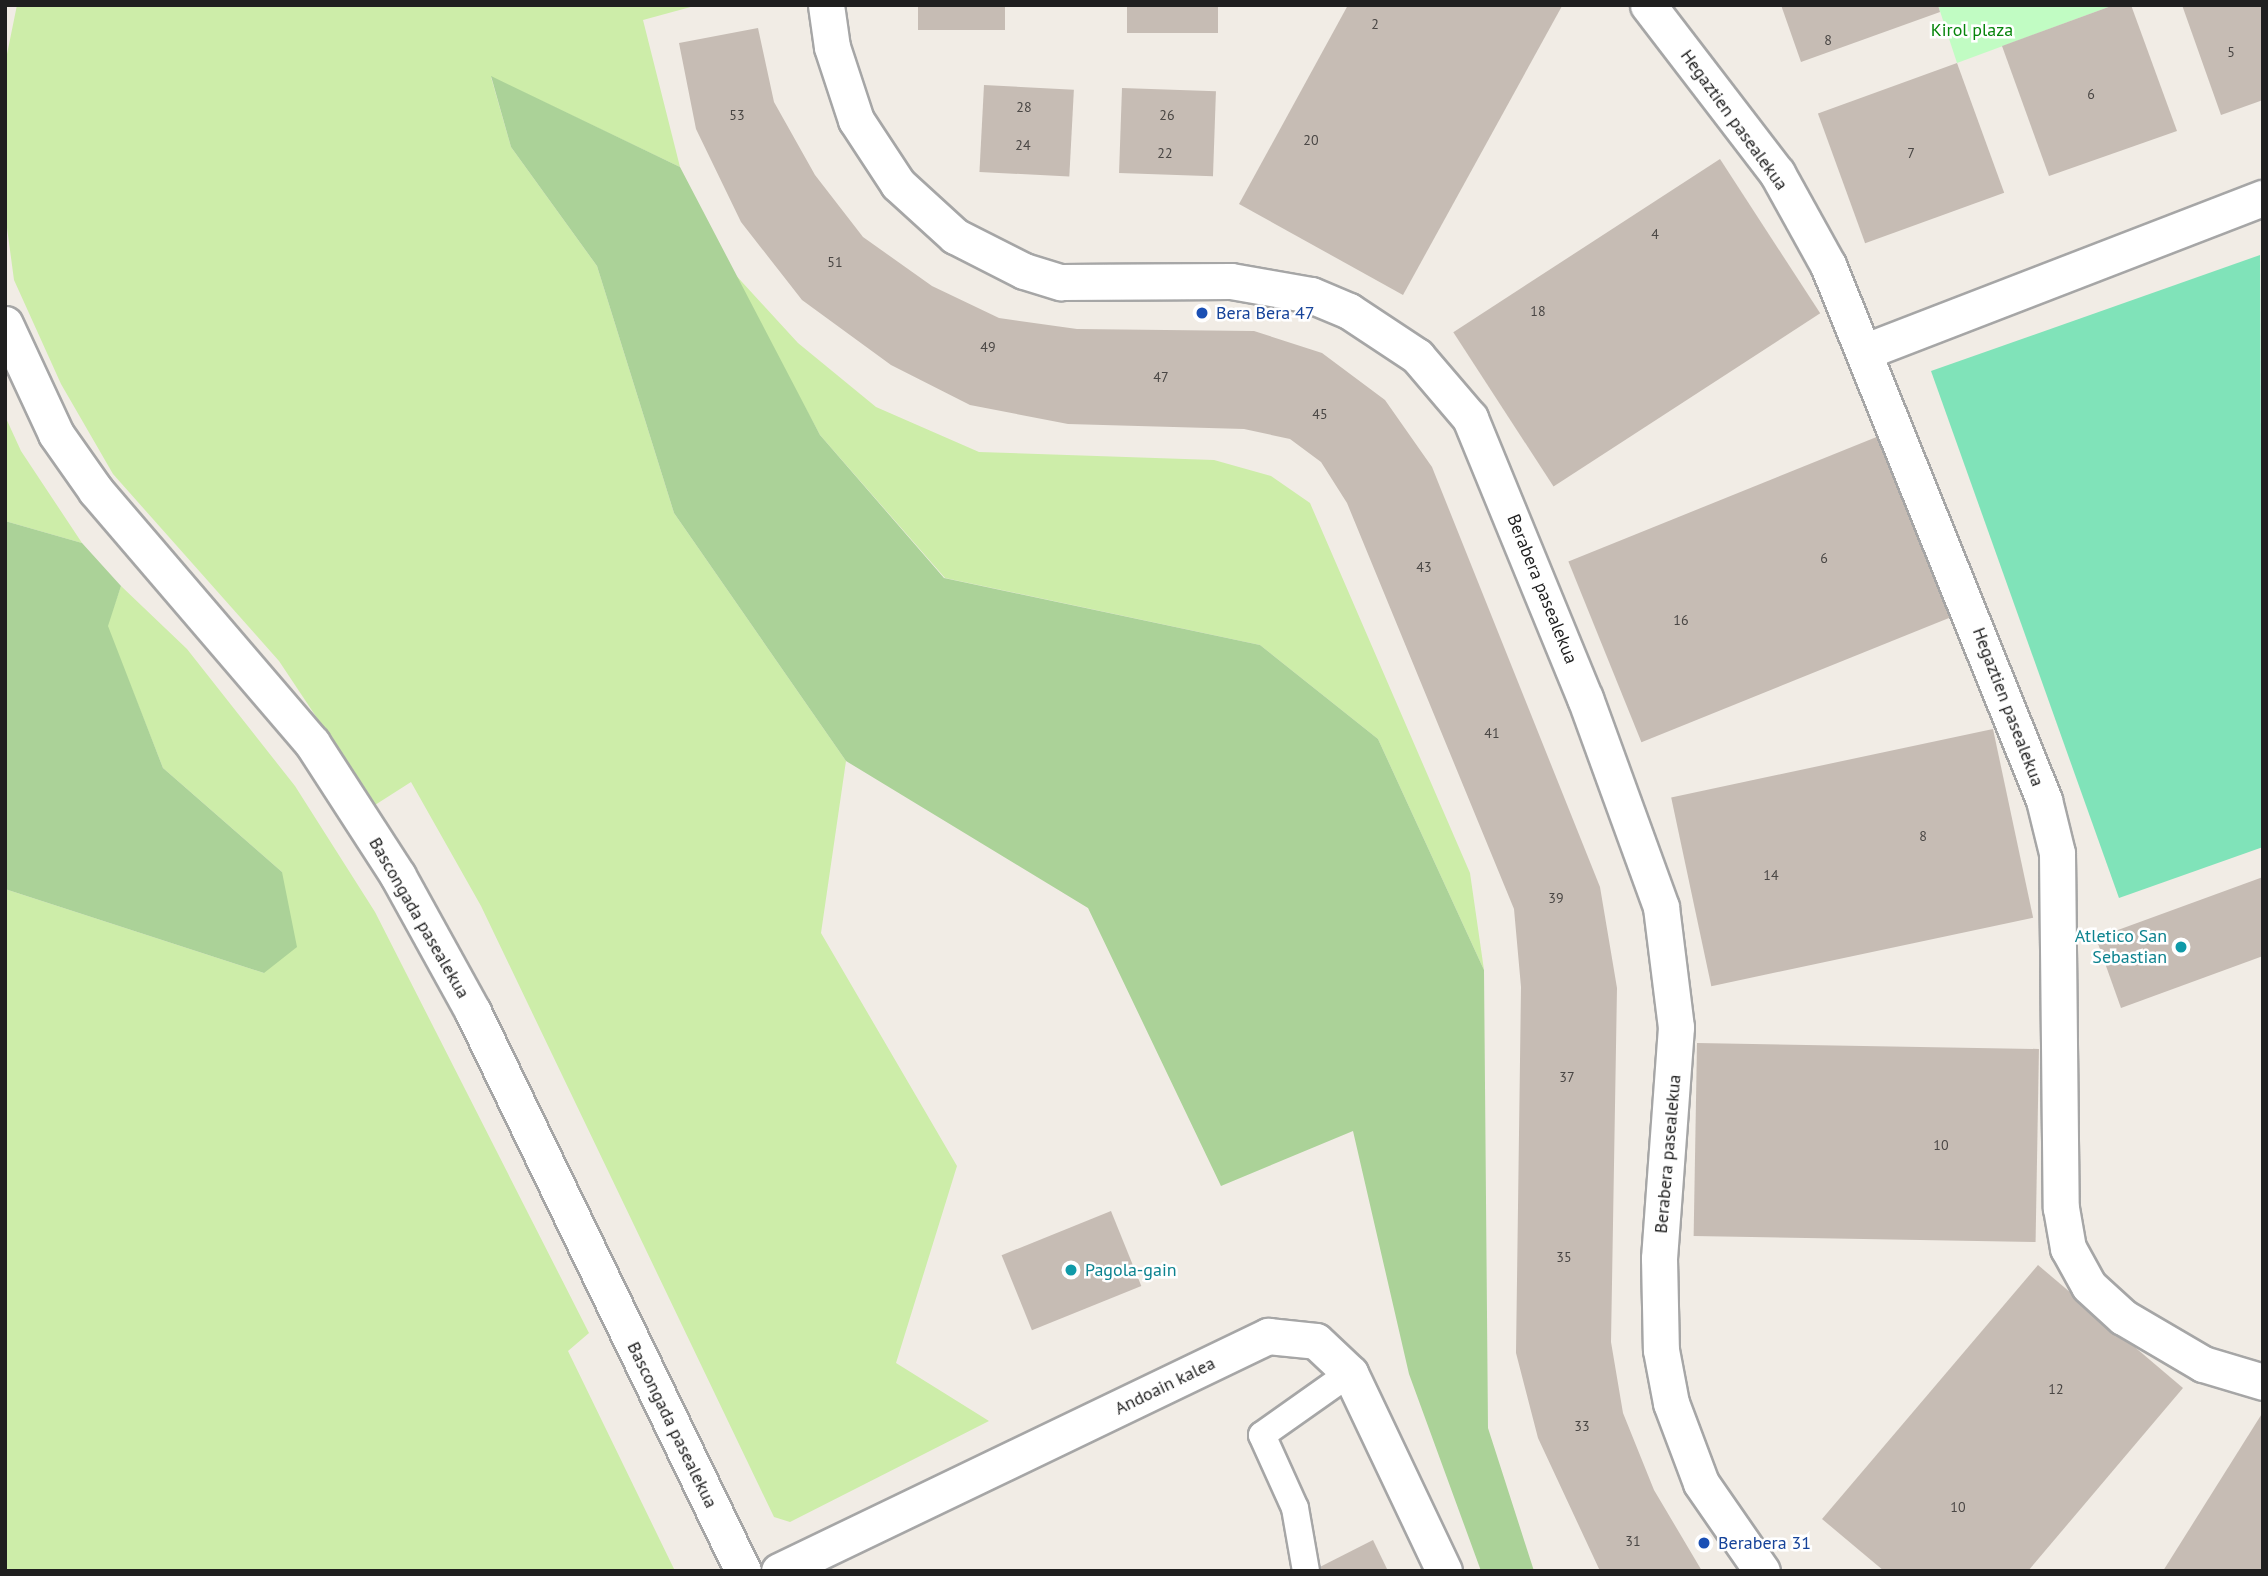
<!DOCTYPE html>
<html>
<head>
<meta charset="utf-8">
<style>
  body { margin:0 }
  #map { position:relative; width:2268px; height:1576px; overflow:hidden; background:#f1ece5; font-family:"PT Sans",sans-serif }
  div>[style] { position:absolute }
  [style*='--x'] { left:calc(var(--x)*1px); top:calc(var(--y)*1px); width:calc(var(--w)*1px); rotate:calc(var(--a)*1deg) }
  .grass>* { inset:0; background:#cdeda9 }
  .forest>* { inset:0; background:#abd298 }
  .park>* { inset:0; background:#c1fcc3 }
  .pitch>* { inset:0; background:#80e3b9 }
  .building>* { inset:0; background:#c6bcb4; transform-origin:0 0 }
  .roads { filter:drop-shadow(2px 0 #a6a6a6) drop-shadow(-2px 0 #a6a6a6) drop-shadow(0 2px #a6a6a6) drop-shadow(0 -2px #a6a6a6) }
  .pedestrian>* { height:26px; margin:-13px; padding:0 13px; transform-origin:13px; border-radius:13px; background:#fff }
  .minor>* { height:35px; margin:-17.5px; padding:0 17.5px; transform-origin:17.5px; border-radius:17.5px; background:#fff }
  .dots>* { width:19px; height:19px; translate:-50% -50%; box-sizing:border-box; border:4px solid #fff; border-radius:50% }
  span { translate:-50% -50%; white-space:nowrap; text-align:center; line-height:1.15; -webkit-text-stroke:5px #fff; paint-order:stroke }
  .number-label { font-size:14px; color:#494644 }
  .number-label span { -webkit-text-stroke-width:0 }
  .park-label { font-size:18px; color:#06850b }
  .street-label { font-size:18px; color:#1f1f1f }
  .transit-label { font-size:18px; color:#164399 }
  .left { translate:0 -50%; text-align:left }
  .culture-label { font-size:18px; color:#0d838f }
  .right { translate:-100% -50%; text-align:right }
  .frame { position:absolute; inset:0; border:7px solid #1f1f1f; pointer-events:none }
</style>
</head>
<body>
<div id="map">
  <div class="grass">
    <i style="clip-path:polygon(17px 5px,698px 5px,643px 20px,680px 167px,491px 77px,511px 147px,597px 266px,674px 513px,846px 761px,821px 933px,957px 1166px,896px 1363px,989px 1421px,790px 1522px,774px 1517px,481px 906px,411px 782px,375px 805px,279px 661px,113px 474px,61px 384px,14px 280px,5px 213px,5px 64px)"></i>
    <i style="clip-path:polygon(731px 270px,798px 343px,876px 407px,979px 452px,1214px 460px,1271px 476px,1310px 503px,1470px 873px,1484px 970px,1378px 739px,1260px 645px,945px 578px,820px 435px)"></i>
    <i style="clip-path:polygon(5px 416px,21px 451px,82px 543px,5px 521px)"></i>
    <i style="clip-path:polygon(121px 586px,187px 649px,295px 786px,375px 912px,589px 1333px,568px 1351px,675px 1571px,5px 1571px,5px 889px,264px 973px,282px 872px,163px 768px,107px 626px)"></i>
  </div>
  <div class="forest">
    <i style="clip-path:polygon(491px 76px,680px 167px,820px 435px,944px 578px,1260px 645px,1378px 739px,1484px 970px,1488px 1428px,1534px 1571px,1481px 1571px,1409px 1374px,1353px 1131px,1221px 1186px,1088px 908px,846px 761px,674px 513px,597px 266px,511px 147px)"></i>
    <i style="clip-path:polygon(5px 521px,82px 543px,121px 586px,108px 626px,163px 768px,282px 872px,297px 947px,264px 973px,5px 889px)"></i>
  </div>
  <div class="park">
    <i style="clip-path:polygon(1938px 5px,2114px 5px,1957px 63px)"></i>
  </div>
  <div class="pitch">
    <i style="clip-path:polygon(2260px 255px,2263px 847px,2119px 898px,1931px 371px)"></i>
  </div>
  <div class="building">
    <i style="left:918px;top:5px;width:87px;height:25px"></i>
    <i style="left:1127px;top:5px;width:91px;height:28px"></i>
    <i style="clip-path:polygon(1348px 5px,1562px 6px,1403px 295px,1239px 204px)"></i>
    <i style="clip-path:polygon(1781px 5px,1938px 5px,1940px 12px,1801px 62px)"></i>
    <i style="clip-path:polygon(2114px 5px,2131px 5px,2177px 131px,2049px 176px,2002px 46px)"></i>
    <i style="clip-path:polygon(2182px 5px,2263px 5px,2263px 100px,2221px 115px)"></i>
    <i style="clip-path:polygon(758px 28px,774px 102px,815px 175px,863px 237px,932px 286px,999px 318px,1077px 329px,1254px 331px,1322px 353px,1385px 400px,1432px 467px,1600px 887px,1617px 988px,1611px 1342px,1623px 1413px,1654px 1490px,1702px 1571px,1600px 1571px,1538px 1438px,1516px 1353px,1521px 987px,1514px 909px,1347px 503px,1321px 462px,1290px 439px,1244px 429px,1068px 424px,970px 405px,891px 365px,802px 300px,741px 222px,696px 129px,679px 43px)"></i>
    <i style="left:1957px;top:63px;width:138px;height:148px;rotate:70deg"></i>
    <i style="left:984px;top:85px;width:90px;height:87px;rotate:3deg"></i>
    <i style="left:1122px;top:88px;width:94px;height:85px;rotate:2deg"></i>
    <i style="left:1720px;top:159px;width:184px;height:318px;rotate:57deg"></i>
    <i style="left:1879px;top:436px;width:195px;height:335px;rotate:68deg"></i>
    <i style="left:1993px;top:729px;width:193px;height:329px;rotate:78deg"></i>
    <i style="clip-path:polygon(2263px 877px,2263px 956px,2121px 1008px,2096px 938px)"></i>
    <i style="left:1697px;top:1043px;width:342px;height:193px;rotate:1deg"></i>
    <i style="left:1111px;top:1211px;width:81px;height:118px;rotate:68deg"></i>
    <i style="clip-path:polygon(2038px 1265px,2183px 1388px,2028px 1571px,1884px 1571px,1822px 1519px)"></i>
    <i style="clip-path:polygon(2263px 1412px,2263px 1571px,2163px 1571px)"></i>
    <i style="clip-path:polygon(1373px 1540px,1388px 1571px,1312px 1571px)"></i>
  </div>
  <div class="roads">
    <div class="pedestrian">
      <i style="--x:1306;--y:1571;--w:64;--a:-99.9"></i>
      <i style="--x:1295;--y:1508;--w:80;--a:-114.3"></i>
      <i style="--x:1262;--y:1435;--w:108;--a:-35.2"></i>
    </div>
    <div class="minor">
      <i style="--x:826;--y:5;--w:42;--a:81.9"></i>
      <i style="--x:832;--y:47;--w:77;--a:71.8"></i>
      <i style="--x:856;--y:120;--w:77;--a:56.7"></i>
      <i style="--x:898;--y:184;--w:77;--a:42.4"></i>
      <i style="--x:955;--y:236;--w:77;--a:26.9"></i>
      <i style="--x:1024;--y:271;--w:39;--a:17"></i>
      <i style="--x:1061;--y:282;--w:170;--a:-0.3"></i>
      <i style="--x:1231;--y:281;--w:81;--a:9.9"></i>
      <i style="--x:1311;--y:295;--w:41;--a:22.8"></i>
      <i style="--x:1349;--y:311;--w:82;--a:33.5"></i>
      <i style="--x:1417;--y:356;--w:82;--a:49.5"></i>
      <i style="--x:1470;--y:418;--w:303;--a:67.7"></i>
      <i style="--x:1585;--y:698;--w:222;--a:70"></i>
      <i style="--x:1661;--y:907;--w:121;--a:82.9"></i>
      <i style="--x:1676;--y:1027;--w:232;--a:94.2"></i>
      <i style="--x:1659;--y:1258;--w:92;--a:88.8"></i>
      <i style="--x:1661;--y:1350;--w:54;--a:79.3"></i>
      <i style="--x:1671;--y:1403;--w:85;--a:69.4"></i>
      <i style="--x:1701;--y:1483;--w:107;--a:55.3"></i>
      <i style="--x:1648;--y:5;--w:212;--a:52.5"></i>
      <i style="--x:1777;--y:173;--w:105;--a:61"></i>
      <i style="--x:1828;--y:265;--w:577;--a:68.01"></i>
      <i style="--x:2044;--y:800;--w:55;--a:76.2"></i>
      <i style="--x:2057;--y:853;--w:355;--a:89.4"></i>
      <i style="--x:2061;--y:1208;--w:41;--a:80.1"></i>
      <i style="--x:2068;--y:1248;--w:43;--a:61.1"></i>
      <i style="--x:2089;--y:1286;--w:46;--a:42.4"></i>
      <i style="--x:2123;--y:1317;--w:93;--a:30.4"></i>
      <i style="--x:2203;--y:1364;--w:63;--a:16.7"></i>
      <i style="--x:5;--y:324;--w:121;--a:65.1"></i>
      <i style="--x:56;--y:434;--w:70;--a:54.9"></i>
      <i style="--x:96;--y:491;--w:332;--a:49.4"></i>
      <i style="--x:312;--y:743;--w:158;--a:57.1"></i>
      <i style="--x:398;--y:876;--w:155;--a:61.1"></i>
      <i style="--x:473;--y:1012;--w:621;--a:64.22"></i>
      <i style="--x:1866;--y:351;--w:425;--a:-21.1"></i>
      <i style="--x:779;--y:1571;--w:543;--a:-25.67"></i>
      <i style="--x:1268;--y:1336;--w:48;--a:5.9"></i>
      <i style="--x:1316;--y:1341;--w:47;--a:43.3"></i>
      <i style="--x:1350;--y:1373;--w:219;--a:64.6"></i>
    </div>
  </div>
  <div class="dots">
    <i style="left:1202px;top:313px;background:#1a4fb4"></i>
    <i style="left:2181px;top:947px;background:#0f9aa8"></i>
    <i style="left:1071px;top:1270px;background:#0f9aa8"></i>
    <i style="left:1704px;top:1543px;background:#1a4fb4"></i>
  </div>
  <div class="number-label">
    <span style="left:1375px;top:24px">2</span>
    <span style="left:1828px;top:40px">8</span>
    <span style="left:2231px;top:52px">5</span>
    <span style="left:2091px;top:94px">6</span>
    <span style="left:1024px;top:107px">28</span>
    <span style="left:737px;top:115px">53</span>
    <span style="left:1167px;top:115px">26</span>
    <span style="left:1311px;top:140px">20</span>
    <span style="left:1023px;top:145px">24</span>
    <span style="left:1165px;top:153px">22</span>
    <span style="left:1911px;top:153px">7</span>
    <span style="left:1655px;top:234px">4</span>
    <span style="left:835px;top:262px">51</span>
    <span style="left:1538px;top:311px">18</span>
    <span style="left:988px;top:347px">49</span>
    <span style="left:1161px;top:377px">47</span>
    <span style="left:1320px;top:414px">45</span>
    <span style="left:1824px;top:558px">6</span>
    <span style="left:1424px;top:567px">43</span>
    <span style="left:1681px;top:620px">16</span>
    <span style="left:1492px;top:733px">41</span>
    <span style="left:1923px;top:836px">8</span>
    <span style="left:1771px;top:875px">14</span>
    <span style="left:1556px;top:898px">39</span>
    <span style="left:1567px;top:1077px">37</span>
    <span style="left:1941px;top:1145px">10</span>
    <span style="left:1564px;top:1257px">35</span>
    <span style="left:2056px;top:1389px">12</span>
    <span style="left:1582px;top:1426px">33</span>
    <span style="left:1958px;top:1507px">10</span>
    <span style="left:1633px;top:1541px">31</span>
  </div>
  <div class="park-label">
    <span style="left:1972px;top:30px">Kirol plaza</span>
  </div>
  <div class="street-label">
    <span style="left:1734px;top:120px;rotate:54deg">Hegaztien pasealekua</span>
    <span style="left:1542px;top:589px;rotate:68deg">Berabera pasealekua</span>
    <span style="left:2008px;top:707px;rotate:69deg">Hegaztien pasealekua</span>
    <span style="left:419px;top:918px;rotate:60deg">Bascongada pasealekua</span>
    <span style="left:1668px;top:1154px;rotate:-85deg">Berabera pasealekua</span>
    <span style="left:1165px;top:1386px;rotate:-26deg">Andoain kalea</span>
    <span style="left:672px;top:1425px;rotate:64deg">Bascongada pasealekua</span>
  </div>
  <div class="transit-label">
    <span class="left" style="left:1216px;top:313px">Bera Bera 47</span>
    <span class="left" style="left:1718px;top:1543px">Berabera 31</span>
  </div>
  <div class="culture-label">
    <span class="right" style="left:2167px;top:947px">Atletico San<br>Sebastian</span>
    <span class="left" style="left:1085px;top:1270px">Pagola-gain</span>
  </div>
  <div class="frame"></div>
</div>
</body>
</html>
